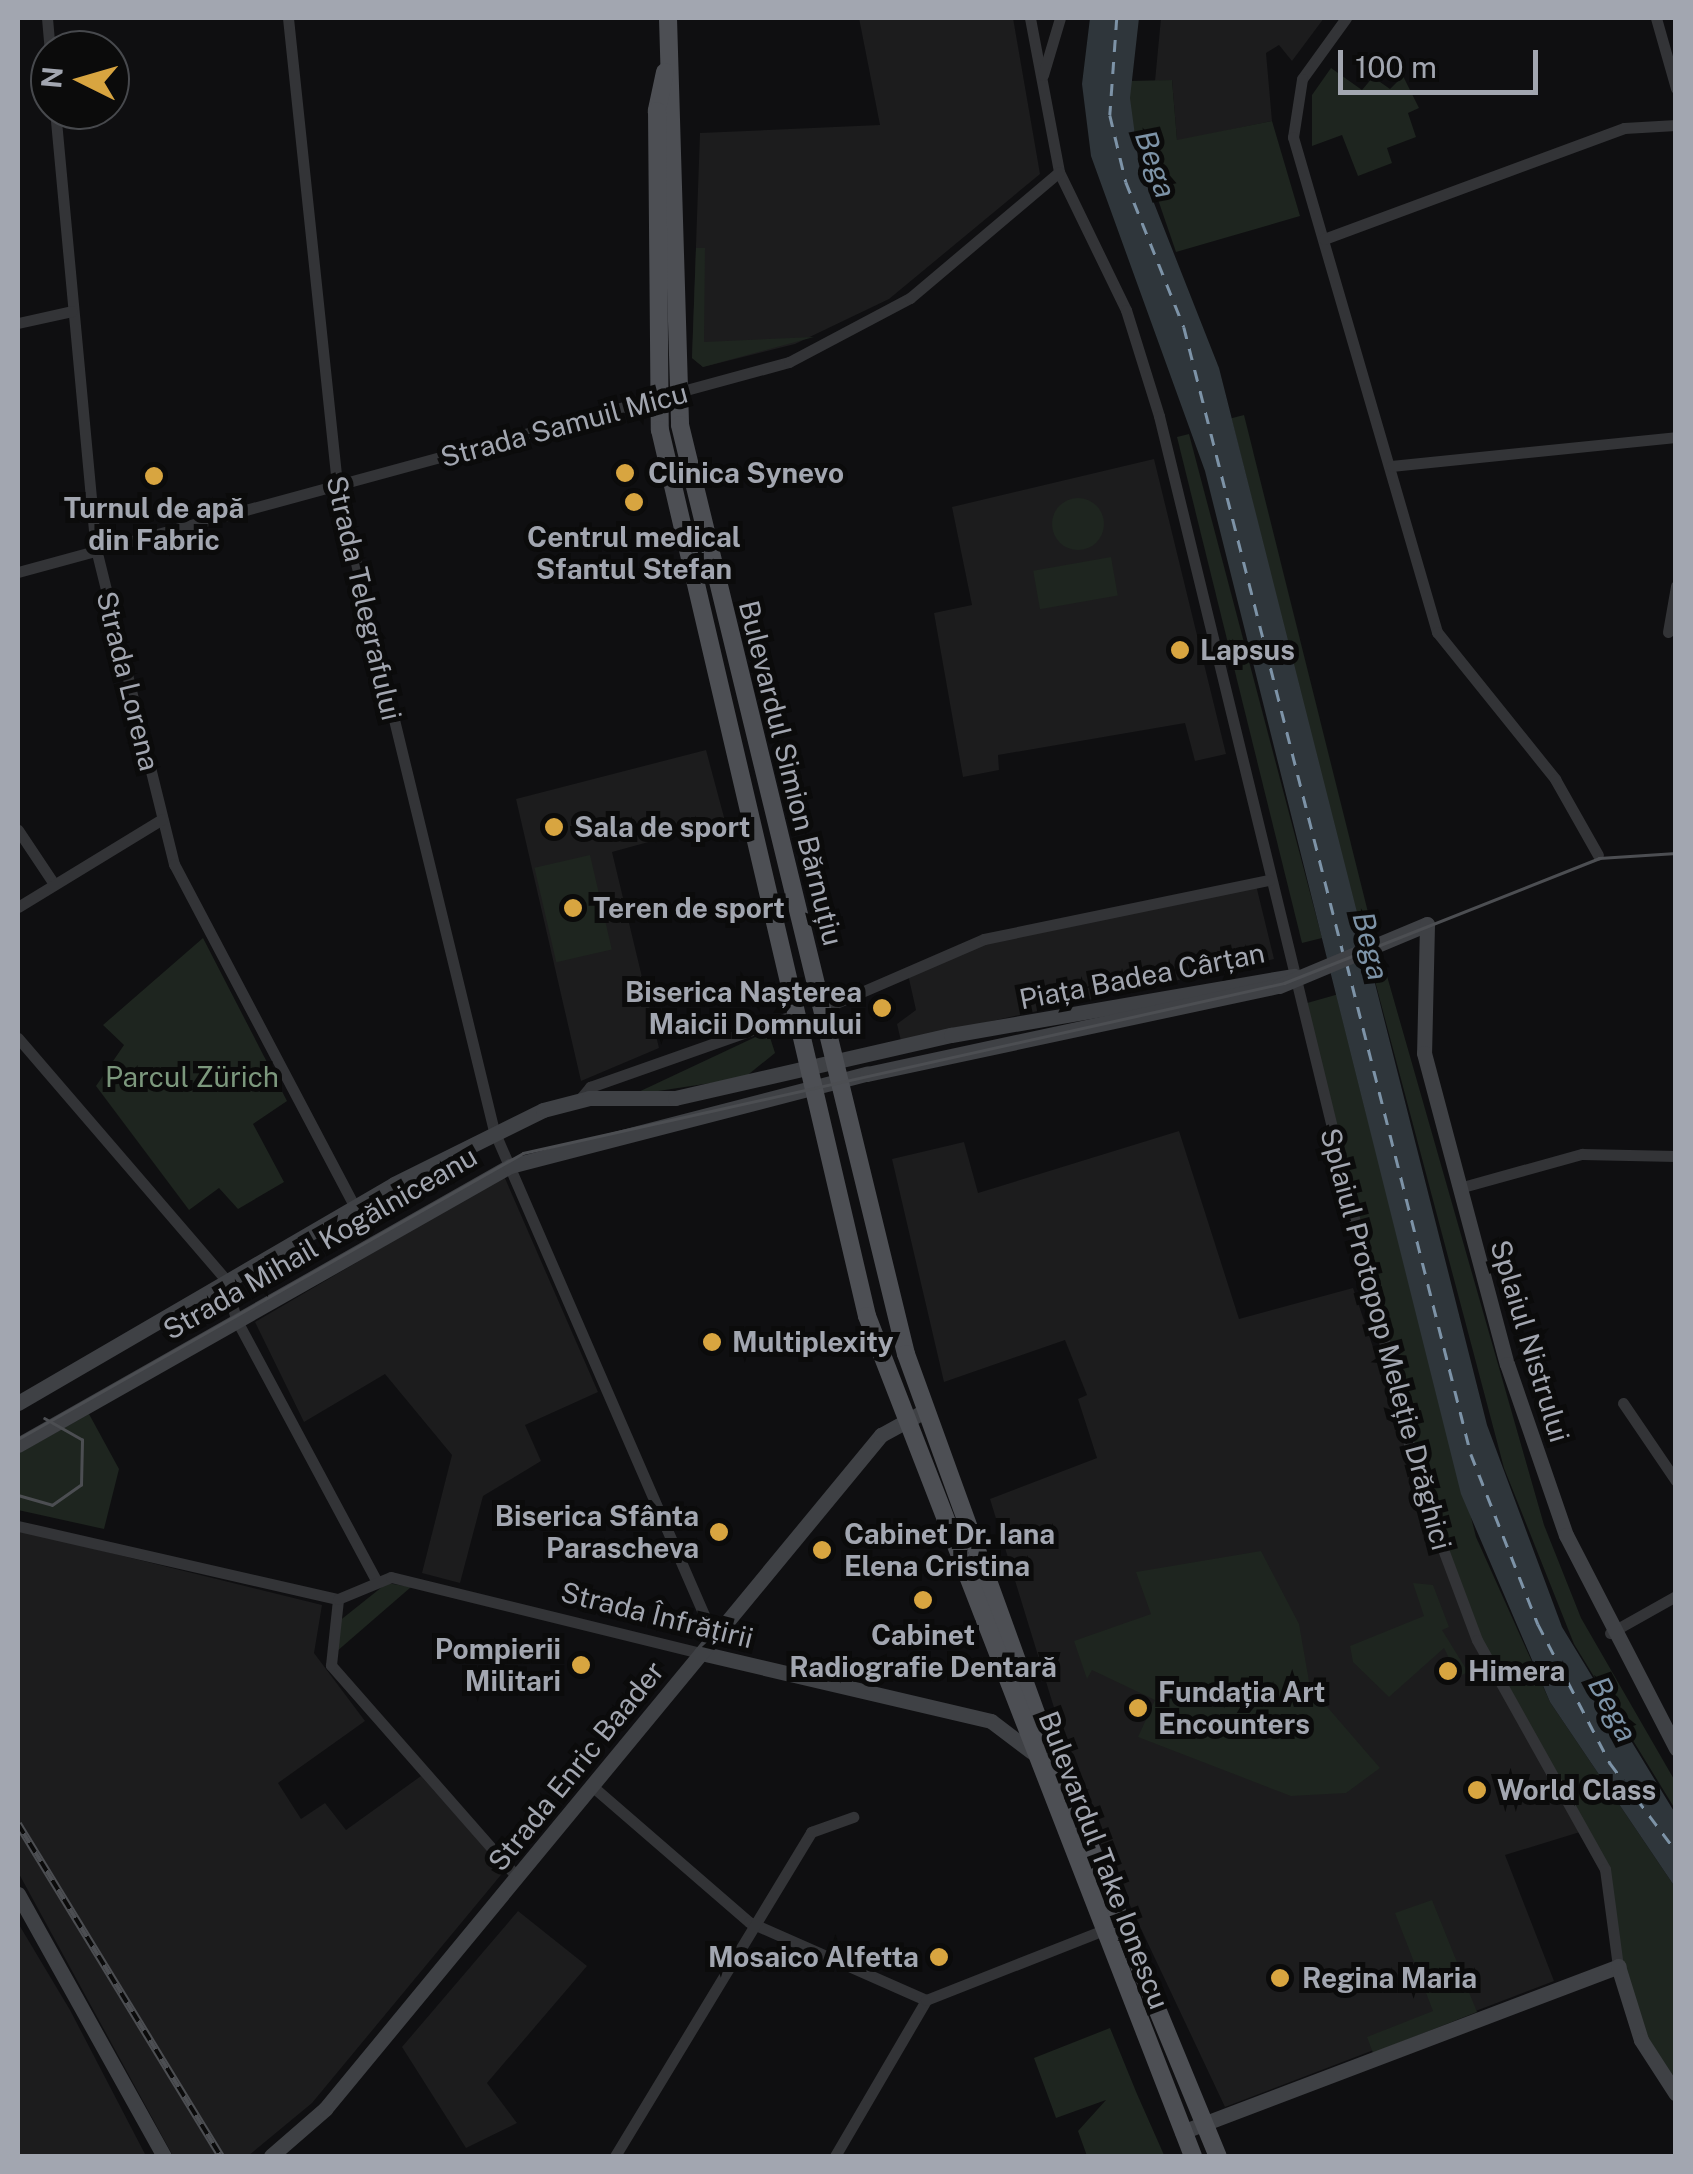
<!DOCTYPE html>
<html>
<head>
<meta charset="utf-8">
<style>
  body { margin:0 }
  #map { position:relative; width:1693px; height:2174px; overflow:hidden; background:#0f0f11; font-family:"Public Sans",sans-serif }
  div>[style] { position:absolute }
  [style*='--x'] { left:calc(var(--x)*1px); top:calc(var(--y)*1px); width:calc(var(--w)*1px); rotate:calc(var(--a)*1deg) }
  .built>* { inset:0; background:#1c1c1d }
  .green>* { inset:0; background:#1e251f; transform-origin:0 0 }
  .round { border-radius:50% }
  .water>* { inset:0; background:#2f363b }
  .ferry>* { height:2.5px; margin-top:-1.25px; transform-origin:0; background:repeating-linear-gradient(90deg,#7d93a7 0 12px,transparent 0 22px) }
  .street>* { height:11px; margin:-5.5px; padding:0 5.5px; transform-origin:5.5px; border-radius:5.5px; background:#333437 }
  .secondary>* { height:15px; margin:-7.5px; padding:0 7.5px; transform-origin:7.5px; border-radius:7.5px; background:#3f4145 }
  .primary>* { height:18px; margin:-9px; padding:0 9px; transform-origin:9px; border-radius:9px; background:#4d4f54 }
  .tram>* { height:2.5px; margin:-1.25px; padding:0 1.25px; transform-origin:1.25px; border-radius:1.25px; background:#4c4e52 }
  .rail>* { height:8px; margin-top:-4px; transform-origin:0; background:repeating-linear-gradient(90deg,#0b0b0b 0 11px,#4c4e52 0 22px); box-sizing:border-box; border-block:2px solid #4c4e52 }
  .dots>* { width:28px; height:28px; translate:-50% -50%; box-sizing:border-box; border:5px solid #0b0b0b; border-radius:50% }
  span { translate:-50% -50%; white-space:nowrap; text-align:center; line-height:1.15; -webkit-text-stroke:10px #0b0b0b; paint-order:stroke }
  .street-label { font-size:28px; color:#a2a6b0 }
  .poi-label { font-size:28px; color:#a2a6b0; font-weight:700 }
  .left { translate:0 -50%; text-align:left }
  .right { translate:-100% -50%; text-align:right }
  .park-label { font-size:28px; color:#7c987d }
  .water-label { font-size:30px; color:#7d93a7; font-style:italic }
  .frame { position:absolute; inset:0; border:20px solid #a2a6b0; pointer-events:none }
  .north { position:absolute; left:30px; top:30px; width:100px; height:100px; box-sizing:border-box; background:#0b0b0b; border:2px solid #47494d; border-radius:50%; rotate:275deg; font-size:28px; font-weight:700; line-height:40px; text-align:center; color:#a2a6b0 }
  .north::after { content:''; display:block; margin:auto; width:35px; height:45px; background:#d8a540; clip-path:polygon(50% 0,100% 100%,50% 72%,0 100%) }
  .scale { position:absolute; left:1338px; top:50px; width:200px; height:45px; box-sizing:border-box; border:5px solid #a2a6b0; border-top:0; padding-left:12px; font-size:30px; line-height:35px; white-space:nowrap; color:#a2a6b0; -webkit-text-stroke:8px #0b0b0b; paint-order:stroke }
</style>
</head>
<body>
<div id="map">
  <div class="built">
    <i style="clip-path:polygon(859px 18px,1013px 18px,1040px 174px,889px 299px,795px 344px,703px 367px,692px 358px,700px 133px,880px 125px)"></i>
    <i style="clip-path:polygon(1161px 18px,1324px 18px,1292px 61px,1279px 45px,1266px 53px,1272px 121px,1177px 141px,1172px 80px,1155px 81px)"></i>
    <i style="clip-path:polygon(1154px 459px,1226px 754px,1195px 761px,1185px 723px,998px 755px,999px 770px,963px 777px,934px 613px,972px 605px,952px 507px)"></i>
    <i style="clip-path:polygon(706px 750px,725px 821px,612px 852px,659px 1048px,581px 1081px,516px 799px)"></i>
    <i style="clip-path:polygon(1256px 885px,1274px 959px,901px 1041px,897px 1024px,916px 1010px,907px 970px,988px 942px)"></i>
    <i style="clip-path:polygon(1179px 1131px,1239px 1319px,1353px 1288px,1473px 1643px,1580px 1832px,1505px 1855px,1554px 1981px,1225px 2107px,1086px 1812px,990px 1499px,1097px 1458px,1078px 1399px,1087px 1395px,1065px 1340px,944px 1382px,892px 1159px,964px 1142px,978px 1193px)"></i>
    <i style="clip-path:polygon(504px 1176px,598px 1392px,525px 1425px,541px 1461px,483px 1496px,460px 1583px,422px 1573px,452px 1455px,385px 1374px,304px 1422px,255px 1322px)"></i>
    <i style="clip-path:polygon(18px 1530px,322px 1605px,314px 1653px,365px 1721px,278px 1783px,301px 1819px,325px 1803px,346px 1830px,421px 1776px,505px 1870px,312px 2103px,248px 2156px,173px 2156px,18px 1872px)"></i>
    <i style="clip-path:polygon(518px 1911px,587px 1966px,487px 2083px,517px 2123px,466px 2148px,402px 2047px)"></i>
    <i style="clip-path:polygon(18px 1923px,70px 2010px,146px 2156px,18px 2156px)"></i>
  </div>
  <div class="green">
    <i style="clip-path:polygon(1331px 68px,1362px 90px,1373px 77px,1390px 89px,1403px 76px,1419px 108px,1408px 113px,1416px 137px,1387px 148px,1392px 163px,1358px 176px,1342px 135px,1312px 146px,1312px 95px)"></i>
    <i style="clip-path:polygon(1172px 80px,1177px 140px,1272px 121px,1300px 216px,1176px 252px,1130px 118px,1130px 81px)"></i>
    <i style="clip-path:polygon(696px 248px,705px 248px,704px 342px,814px 337px,703px 367px,692px 358px)"></i>
    <i style="left:1244px;top:415px;width:527px;height:13px;rotate:76deg"></i>
    <i style="clip-path:polygon(1189px 434px,1322px 938px,1302px 943px,1177px 437px)"></i>
    <i class="round" style="left:1052px;top:498px;width:52px;height:52px"></i>
    <i style="left:1111px;top:557px;width:39px;height:79px;rotate:80deg"></i>
    <i style="left:590px;top:855px;width:97px;height:57px;rotate:77deg"></i>
    <i style="clip-path:polygon(203px 938px,287px 1101px,253px 1124px,284px 1182px,238px 1209px,219px 1188px,189px 1210px,96px 1086px,124px 1045px,103px 1025px)"></i>
    <i style="clip-path:polygon(1383px 962px,1544px 1525px,1581px 1618px,1675px 1781px,1675px 1809px,1574px 1644px,1504px 1468px,1371px 966px)"></i>
    <i style="clip-path:polygon(1339px 994px,1476px 1537px,1550px 1702px,1675px 1887px,1675px 2094px,1629px 2010px,1613px 1894px,1505px 1697px,1429px 1518px,1300px 1005px)"></i>
    <i style="clip-path:polygon(768px 1031px,775px 1053px,744px 1078px,632px 1095px)"></i>
    <i style="clip-path:polygon(89px 1414px,119px 1469px,104px 1529px,18px 1510px,18px 1454px)"></i>
    <i style="clip-path:polygon(1261px 1551px,1299px 1624px,1310px 1687px,1380px 1768px,1346px 1793px,1291px 1796px,1138px 1737px,1155px 1700px,1092px 1670px,1087px 1679px,1074px 1641px,1151px 1614px,1136px 1572px)"></i>
    <i style="clip-path:polygon(387px 1583px,411px 1587px,336px 1652px,338px 1622px)"></i>
    <i style="clip-path:polygon(1413px 1583px,1433px 1585px,1449px 1627px,1442px 1630px,1468px 1672px,1458px 1677px,1444px 1648px,1389px 1697px,1353px 1662px,1350px 1646px,1424px 1616px)"></i>
    <i style="clip-path:polygon(1432px 1900px,1477px 2012px,1373px 2053px,1367px 2037px,1433px 2011px,1395px 1913px)"></i>
    <i style="clip-path:polygon(1110px 2028px,1137px 2094px,1164px 2155px,1087px 2156px,1078px 2131px,1106px 2100px,1056px 2118px,1034px 2058px)"></i>
  </div>
  <div class="water">
    <i style="clip-path:polygon(1090px 18px,1139px 18px,1130px 98px,1139px 165px,1219px 368px,1487px 1425px,1562px 1627px,1675px 1813px,1675px 1887px,1550px 1702px,1461px 1494px,1205px 471px,1091px 156px,1082px 84px)"></i>
  </div>
  <div class="ferry">
    <i style="--x:1117;--y:18;--w:97;--a:94.1"></i>
    <i style="--x:1110;--y:115;--w:69;--a:76.6"></i>
    <i style="--x:1126;--y:182;--w:156;--a:68.2"></i>
    <i style="--x:1184;--y:327;--w:645;--a:75.73"></i>
    <i style="--x:1347;--y:964;--w:505;--a:75.8"></i>
    <i style="--x:1471;--y:1454;--w:183;--a:68.5"></i>
    <i style="--x:1538;--y:1624;--w:157;--a:62.6"></i>
    <i style="--x:1610;--y:1763;--w:110;--a:53.1"></i>
  </div>
  <div class="street">
    <i style="--x:47;--y:18;--w:32;--a:85"></i>
    <i style="--x:288;--y:18;--w:470;--a:84"></i>
    <i style="--x:337;--y:485;--w:665;--a:76.34"></i>
    <i style="--x:494;--y:1131;--w:553;--a:66.54"></i>
    <i style="--x:1030;--y:18;--w:157;--a:79.3"></i>
    <i style="--x:1059;--y:172;--w:153;--a:64.1"></i>
    <i style="--x:1126;--y:310;--w:111;--a:72.7"></i>
    <i style="--x:1159;--y:416;--w:1100;--a:76.33"></i>
    <i style="--x:1419;--y:1485;--w:165;--a:69.5"></i>
    <i style="--x:1477;--y:1640;--w:262;--a:60.8"></i>
    <i style="--x:1605;--y:1869;--w:98;--a:82.4"></i>
    <i style="--x:1346;--y:18;--w:75;--a:125.8"></i>
    <i style="--x:1302;--y:79;--w:59;--a:98.8"></i>
    <i style="--x:1293;--y:137;--w:516;--a:73.78"></i>
    <i style="--x:1437;--y:632;--w:189;--a:51.2"></i>
    <i style="--x:1555;--y:779;--w:87;--a:60.5"></i>
    <i style="--x:1656;--y:18;--w:73;--a:74.1"></i>
    <i style="--x:1043;--y:75;--w:59;--a:-73.4"></i>
    <i style="--x:55;--y:110;--w:441;--a:84.7"></i>
    <i style="--x:96;--y:549;--w:325;--a:76.1"></i>
    <i style="--x:174;--y:864;--w:388;--a:62.2"></i>
    <i style="--x:1324;--y:239;--w:320;--a:-20.3"></i>
    <i style="--x:1624;--y:128;--w:52;--a:-3.3"></i>
    <i style="--x:18;--y:323;--w:55;--a:-12.5"></i>
    <i style="--x:1391;--y:466;--w:286;--a:-5.8"></i>
    <i style="--x:18;--y:572;--w:799;--a:-15.24"></i>
    <i style="--x:789;--y:362;--w:137;--a:-27.9"></i>
    <i style="--x:910;--y:298;--w:195;--a:-40.2"></i>
    <i style="--x:1668;--y:632;--w:47;--a:-80.1"></i>
    <i style="--x:18;--y:830;--w:61;--a:56.3"></i>
    <i style="--x:18;--y:907;--w:169;--a:-31.4"></i>
    <i style="--x:820;--y:1010;--w:179;--a:-23.4"></i>
    <i style="--x:984;--y:939;--w:291;--a:-11.7"></i>
    <i style="--x:18;--y:1038;--w:318;--a:49.3"></i>
    <i style="--x:225;--y:1279;--w:41;--a:74.6"></i>
    <i style="--x:236;--y:1319;--w:294;--a:61.8"></i>
    <i style="--x:580;--y:1099;--w:16;--a:-50"></i>
    <i style="--x:590;--y:1087;--w:217;--a:-19.4"></i>
    <i style="--x:1459;--y:1188;--w:128;--a:-15.5"></i>
    <i style="--x:1582;--y:1154;--w:94;--a:1.2"></i>
    <i style="--x:1623;--y:1403;--w:94;--a:55.8"></i>
    <i style="--x:18;--y:1526;--w:328;--a:12.9"></i>
    <i style="--x:1610;--y:1633;--w:76;--a:-29.3"></i>
    <i style="--x:592;--y:1786;--w:208;--a:40.9"></i>
    <i style="--x:749;--y:1922;--w:193;--a:23.8"></i>
    <i style="--x:517;--y:1877;--w:282;--a:-131.3"></i>
    <i style="--x:331;--y:1665;--w:66;--a:-83.9"></i>
    <i style="--x:338;--y:1599;--w:57;--a:-22.5"></i>
    <i style="--x:391;--y:1577;--w:319;--a:13.8"></i>
    <i style="--x:615;--y:2156;--w:379;--a:-58.8"></i>
    <i style="--x:811;--y:1832;--w:45;--a:-19.7"></i>
    <i style="--x:835;--y:2156;--w:181;--a:-59.7"></i>
    <i style="--x:926;--y:2000;--w:188;--a:-21.5"></i>
  </div>
  <div class="secondary">
    <i style="--x:18;--y:1403;--w:435;--a:-30.2"></i>
    <i style="--x:394;--y:1184;--w:166;--a:-26.4"></i>
    <i style="--x:543;--y:1110;--w:48;--a:-14.6"></i>
    <i style="--x:589;--y:1098;--w:86;--a:0"></i>
    <i style="--x:675;--y:1098;--w:283;--a:-12.9"></i>
    <i style="--x:951;--y:1035;--w:348;--a:-9.8"></i>
    <i style="--x:18;--y:1445;--w:566;--a:-29.56"></i>
    <i style="--x:510;--y:1166;--w:369;--a:-14.5"></i>
    <i style="--x:867;--y:1074;--w:421;--a:-12.1"></i>
    <i style="--x:1279;--y:986;--w:160;--a:-22.7"></i>
    <i style="--x:1427;--y:924;--w:129;--a:91.3"></i>
    <i style="--x:1424;--y:1053;--w:322;--a:75.1"></i>
    <i style="--x:1507;--y:1364;--w:181;--a:71"></i>
    <i style="--x:1566;--y:1535;--w:240;--a:62.7"></i>
    <i style="--x:701;--y:1653;--w:298;--a:13.2"></i>
    <i style="--x:991;--y:1721;--w:51;--a:37.1"></i>
    <i style="--x:18;--y:1894;--w:300;--a:60.9"></i>
    <i style="--x:1182;--y:2132;--w:467;--a:-20.8"></i>
    <i style="--x:1618;--y:1966;--w:77;--a:72.7"></i>
    <i style="--x:1641;--y:2040;--w:64;--a:57.1"></i>
    <i style="--x:271;--y:2156;--w:72;--a:-41"></i>
    <i style="--x:325;--y:2109;--w:874;--a:-50.48"></i>
    <i style="--x:881;--y:1435;--w:48;--a:-28.7"></i>
  </div>
  <div class="primary">
    <i style="--x:668;--y:18;--w:407;--a:88.3"></i>
    <i style="--x:680;--y:425;--w:956;--a:76.33"></i>
    <i style="--x:906;--y:1354;--w:407;--a:70.1"></i>
    <i style="--x:1045;--y:1737;--w:453;--a:67.6"></i>
    <i style="--x:665;--y:72;--w:40;--a:102"></i>
    <i style="--x:657;--y:111;--w:319;--a:89.5"></i>
    <i style="--x:660;--y:430;--w:910;--a:76.85"></i>
    <i style="--x:867;--y:1316;--w:901;--a:68.79"></i>
  </div>
  <div class="tram">
    <i style="--x:18;--y:1439;--w:580;--a:-29.52"></i>
    <i style="--x:523;--y:1153;--w:780;--a:-12.59"></i>
    <i style="--x:1284;--y:983;--w:339;--a:-21.6"></i>
    <i style="--x:1599;--y:858;--w:77;--a:-3.7"></i>
    <i style="--x:18;--y:1495;--w:35;--a:16"></i>
    <i style="--x:52;--y:1505;--w:35;--a:-35"></i>
    <i style="--x:81;--y:1485;--w:45;--a:-88.7"></i>
    <i style="--x:82;--y:1440;--w:43;--a:-150.4"></i>
  </div>
  <div class="rail">
    <i style="--x:18;--y:1824;--w:389;--a:58.6"></i>
  </div>
  <div class="dots">
    <i style="left:625px;top:473px;background:#d8a540"></i>
    <i style="left:154px;top:476px;background:#d8a540"></i>
    <i style="left:634px;top:502px;background:#d8a540"></i>
    <i style="left:1180px;top:650px;background:#d8a540"></i>
    <i style="left:554px;top:827px;background:#d8a540"></i>
    <i style="left:573px;top:908px;background:#d8a540"></i>
    <i style="left:882px;top:1008px;background:#d8a540"></i>
    <i style="left:712px;top:1342px;background:#d8a540"></i>
    <i style="left:719px;top:1532px;background:#d8a540"></i>
    <i style="left:822px;top:1550px;background:#d8a540"></i>
    <i style="left:923px;top:1600px;background:#d8a540"></i>
    <i style="left:581px;top:1665px;background:#d8a540"></i>
    <i style="left:1448px;top:1671px;background:#d8a540"></i>
    <i style="left:1138px;top:1708px;background:#d8a540"></i>
    <i style="left:1477px;top:1790px;background:#d8a540"></i>
    <i style="left:939px;top:1957px;background:#d8a540"></i>
    <i style="left:1280px;top:1978px;background:#d8a540"></i>
  </div>
  <div class="street-label">
    <span style="left:564px;top:425px;rotate:-15deg">Strada Samuil Micu</span>
    <span style="left:364px;top:598px;rotate:77deg">Strada Telegrafului</span>
    <span style="left:128px;top:681px;rotate:76deg">Strada Lorena</span>
    <span style="left:791px;top:773px;rotate:76deg">Bulevardul Simion Bărnuțiu</span>
    <span style="left:1142px;top:976px;rotate:-11deg">Piața Badea Cârțan</span>
    <span style="left:320px;top:1243px;rotate:-30deg">Strada Mihail Kogălniceanu</span>
    <span style="left:1386px;top:1339px;rotate:75deg">Splaiul Protopop Meleție Drăghici</span>
    <span style="left:1530px;top:1341px;rotate:73deg">Splaiul Nistrului</span>
    <span style="left:657px;top:1615px;rotate:14deg">Strada Înfrățirii</span>
    <span style="left:576px;top:1766px;rotate:-51deg">Strada Enric Baader</span>
    <span style="left:1104px;top:1860px;rotate:69deg">Bulevardul Take Ionescu</span>
  </div>
  <div class="poi-label">
    <span class="left" style="left:648px;top:473px">Clinica Synevo</span>
    <span style="left:154px;top:524px">Turnul de apă<br>din Fabric</span>
    <span style="left:634px;top:553px">Centrul medical<br>Sfantul Stefan</span>
    <span class="left" style="left:1200px;top:650px">Lapsus</span>
    <span class="left" style="left:574px;top:827px">Sala de sport</span>
    <span class="left" style="left:593px;top:908px">Teren de sport</span>
    <span class="right" style="left:862px;top:1008px">Biserica Nașterea<br>Maicii Domnului</span>
    <span class="left" style="left:732px;top:1342px">Multiplexity</span>
    <span class="right" style="left:699px;top:1532px">Biserica Sfânta<br>Parascheva</span>
    <span class="left" style="left:844px;top:1550px">Cabinet Dr. Iana<br>Elena Cristina</span>
    <span style="left:923px;top:1651px">Cabinet<br>Radiografie Dentară</span>
    <span class="right" style="left:561px;top:1665px">Pompierii<br>Militari</span>
    <span class="left" style="left:1468px;top:1671px">Himera</span>
    <span class="left" style="left:1158px;top:1708px">Fundația Art<br>Encounters</span>
    <span class="left" style="left:1497px;top:1790px">World Class</span>
    <span class="right" style="left:919px;top:1957px">Mosaico Alfetta</span>
    <span class="left" style="left:1302px;top:1978px">Regina Maria</span>
  </div>
  <div class="park-label">
    <span style="left:192px;top:1077px">Parcul Zürich</span>
  </div>
  <div class="water-label">
    <span style="left:1156px;top:164px;rotate:71deg">Bega</span>
    <span style="left:1371px;top:946px;rotate:76deg">Bega</span>
    <span style="left:1613px;top:1709px;rotate:62deg">Bega</span>
  </div>
  <div class="frame"></div>
  <div class="north">N</div>
  <div class="scale">100 m</div>
</div>
</body>
</html>
